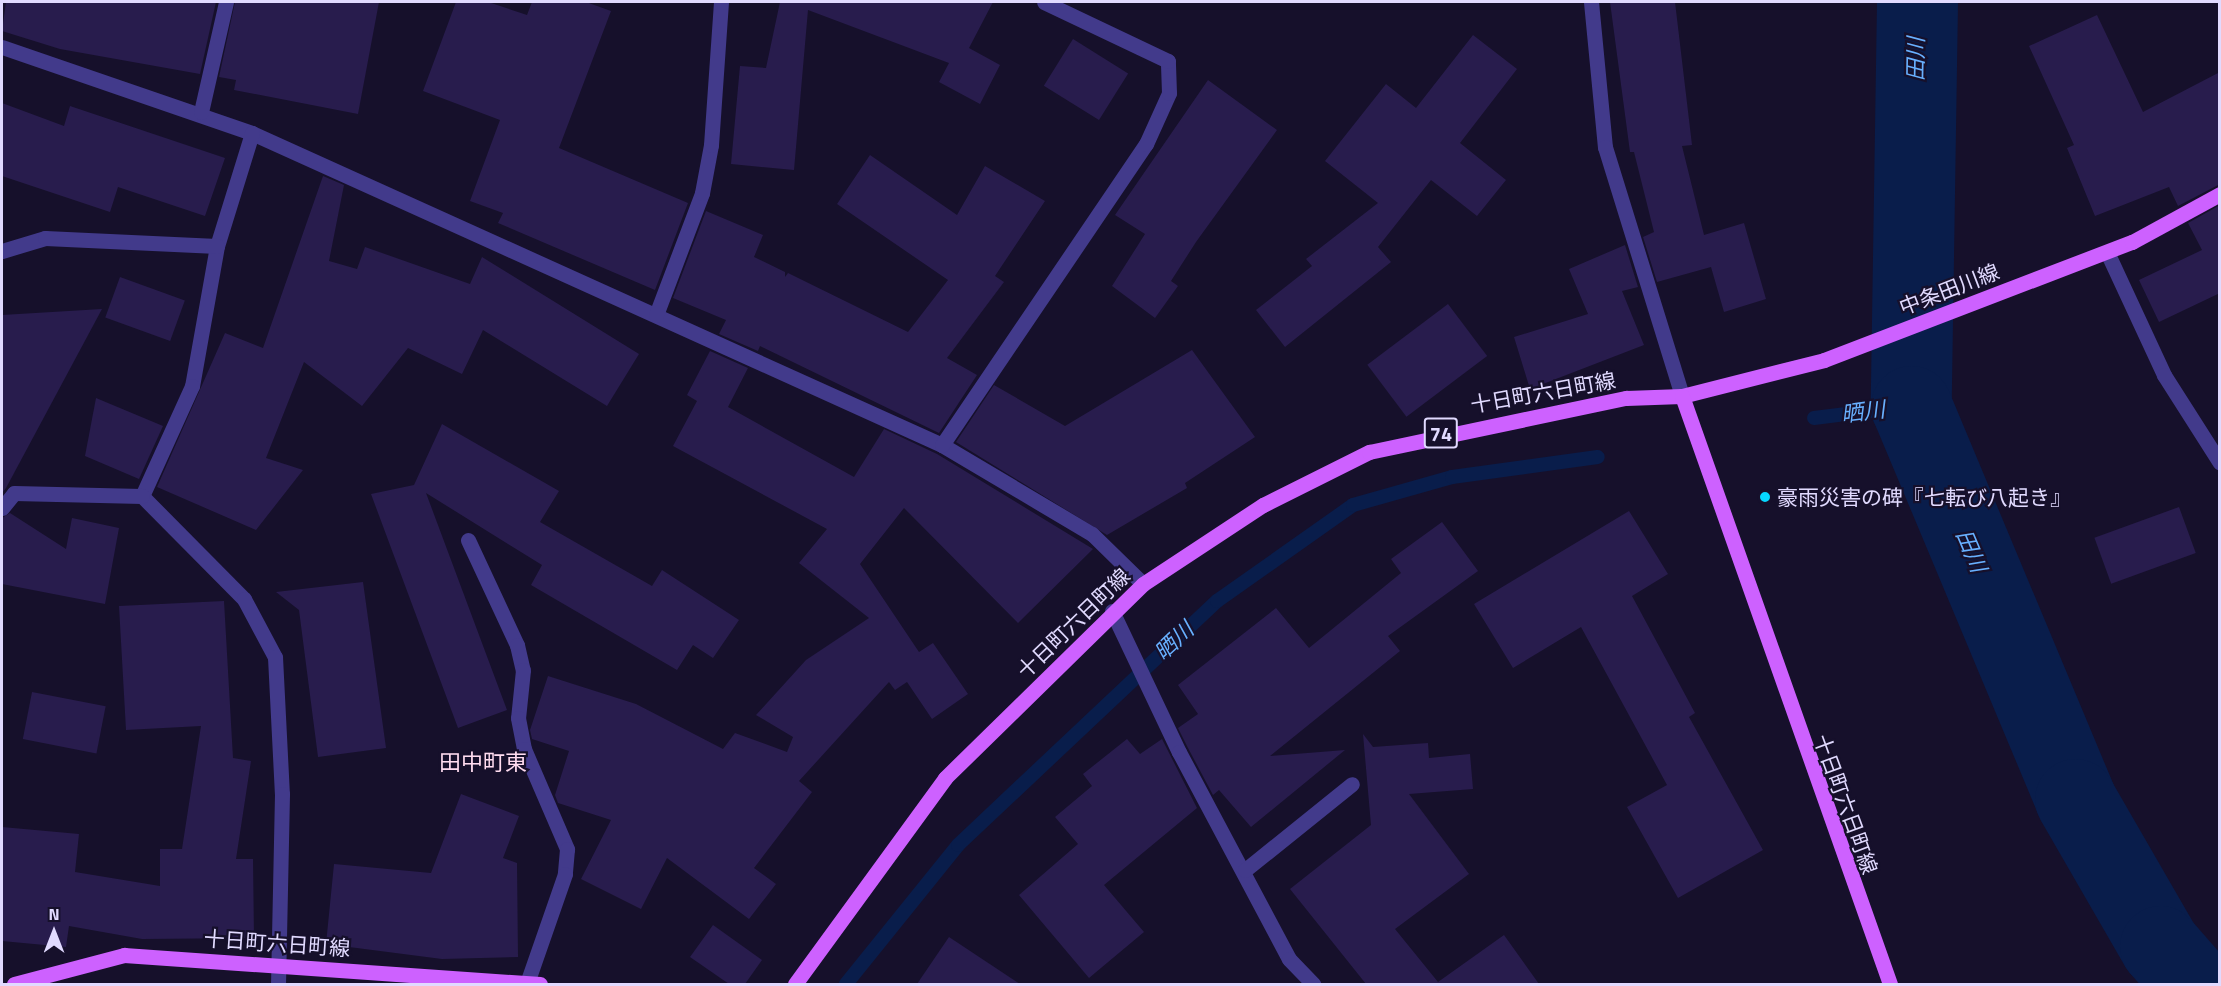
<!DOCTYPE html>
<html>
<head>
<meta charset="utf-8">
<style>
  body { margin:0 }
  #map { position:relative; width:2221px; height:986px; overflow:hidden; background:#16102b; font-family:"Titillium Web","Noto Sans JP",sans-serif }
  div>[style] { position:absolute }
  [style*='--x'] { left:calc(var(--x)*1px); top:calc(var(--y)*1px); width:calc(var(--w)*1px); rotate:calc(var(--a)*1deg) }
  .stream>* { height:14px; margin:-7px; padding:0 7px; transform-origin:7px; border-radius:7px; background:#091d4b }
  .river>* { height:81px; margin:-40.5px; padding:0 40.5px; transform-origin:40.5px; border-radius:40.5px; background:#091d4b }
  .building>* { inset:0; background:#281c4d; transform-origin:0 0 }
  .minor>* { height:15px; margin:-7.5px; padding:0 7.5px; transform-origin:7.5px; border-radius:7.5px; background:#423a8b }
  .major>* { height:15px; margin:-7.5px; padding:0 7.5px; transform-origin:7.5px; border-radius:7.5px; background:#cd61ff }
  .dots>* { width:16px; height:16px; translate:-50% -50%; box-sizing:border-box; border:3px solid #16102b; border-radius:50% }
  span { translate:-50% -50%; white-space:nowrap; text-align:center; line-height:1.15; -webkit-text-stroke:4.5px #16102b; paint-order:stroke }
  .shield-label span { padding:2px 4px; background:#16102b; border:2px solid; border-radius:4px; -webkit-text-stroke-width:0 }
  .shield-label { font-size:20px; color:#e1daff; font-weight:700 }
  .street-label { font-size:21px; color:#e1daff }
  .poi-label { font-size:21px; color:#e1daff }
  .left { translate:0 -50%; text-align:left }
  .water-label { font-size:22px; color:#68b0ff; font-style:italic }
  .neighbourhood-label { font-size:22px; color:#ffdcf0 }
  .frame { position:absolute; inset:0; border:3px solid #e1daff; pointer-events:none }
  .north { position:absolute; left:24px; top:902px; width:60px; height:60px; -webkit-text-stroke:4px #16102b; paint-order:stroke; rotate:0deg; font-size:16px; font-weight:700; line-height:24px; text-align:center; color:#e1daff }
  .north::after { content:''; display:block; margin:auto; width:21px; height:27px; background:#e1daff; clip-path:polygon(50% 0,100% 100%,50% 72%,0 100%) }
</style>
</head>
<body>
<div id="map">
  <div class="stream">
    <i style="--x:1814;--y:418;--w:98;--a:-7.1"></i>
    <i style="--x:846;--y:984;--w:179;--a:-51.1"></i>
    <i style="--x:958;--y:845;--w:356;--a:-43.3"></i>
    <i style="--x:1217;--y:601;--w:166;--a:-35.2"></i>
    <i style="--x:1353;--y:505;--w:103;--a:-15.8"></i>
    <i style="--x:1452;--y:477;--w:147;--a:-7.8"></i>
  </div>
  <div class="river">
    <i style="--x:1917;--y:2;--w:404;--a:90.9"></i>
    <i style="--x:1911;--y:406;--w:426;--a:67.3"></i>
    <i style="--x:2075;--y:799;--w:170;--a:60"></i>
    <i style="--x:2160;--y:946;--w:50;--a:49"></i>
  </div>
  <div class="building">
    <i style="clip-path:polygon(6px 2px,216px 2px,200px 74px,60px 49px,2px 31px)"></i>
    <i style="clip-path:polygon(235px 2px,379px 2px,358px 114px,234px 90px,236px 80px,219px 77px)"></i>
    <i style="clip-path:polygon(456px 2px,488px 2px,527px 15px,532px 2px,586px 2px,611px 11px,559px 148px,688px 203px,655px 290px,498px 223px,503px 213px,470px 201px,500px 120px,423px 91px)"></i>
    <i style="clip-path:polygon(780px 2px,993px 2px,969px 48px,1000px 65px,980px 104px,939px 82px,949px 63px,808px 10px,794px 170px,731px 164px,740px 66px,766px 68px)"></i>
    <i style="clip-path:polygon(1610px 2px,1675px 2px,1692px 145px,1682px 146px,1704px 235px,1744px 223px,1766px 299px,1724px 312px,1711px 267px,1657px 282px,1643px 237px,1654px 232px,1634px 152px,1630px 152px)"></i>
    <i style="clip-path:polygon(2097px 15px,2143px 112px,2220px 72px,2220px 184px,2178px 206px,2169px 187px,2095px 216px,2067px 148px,2074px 145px,2029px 46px)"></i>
    <i style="clip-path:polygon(1473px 35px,1517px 69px,1460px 143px,1506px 180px,1477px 216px,1431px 180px,1378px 247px,1391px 262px,1285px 347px,1256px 310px,1312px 266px,1306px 259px,1378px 203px,1325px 161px,1386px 84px,1416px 108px)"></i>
    <i style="left:1073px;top:39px;width:65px;height:55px;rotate:32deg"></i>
    <i style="clip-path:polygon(1208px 80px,1277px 130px,1196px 242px,1171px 281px,1178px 286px,1155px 318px,1112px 286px,1145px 234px,1115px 215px)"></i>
    <i style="clip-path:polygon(2px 103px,64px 126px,70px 106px,225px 158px,205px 216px,118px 187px,110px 212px,2px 176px)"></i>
    <i style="clip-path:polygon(870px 155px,957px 215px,985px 166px,1045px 201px,995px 276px,1004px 282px,947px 358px,977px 375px,939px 433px,760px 346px,758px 351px,719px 334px,726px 320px,673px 298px,706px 211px,763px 235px,754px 257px,785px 272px,785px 277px,788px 273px,908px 332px,948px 280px,837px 204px)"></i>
    <i style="clip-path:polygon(323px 176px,344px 185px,329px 261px,357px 269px,365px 247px,470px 284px,482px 257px,639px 354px,607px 406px,483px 330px,462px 374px,408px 348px,362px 406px,304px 362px,266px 458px,303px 470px,256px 530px,157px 487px,225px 333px,263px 348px)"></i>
    <i style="clip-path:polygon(2220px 205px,2220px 293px,2159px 322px,2139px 280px,2202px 250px,2188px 223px)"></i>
    <i style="clip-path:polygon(1625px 245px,1638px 287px,1622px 291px,1644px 345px,1530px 389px,1514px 337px,1588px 314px,1569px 269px)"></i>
    <i style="left:120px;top:277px;width:69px;height:43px;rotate:20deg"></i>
    <i style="left:1448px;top:304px;width:65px;height:101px;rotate:53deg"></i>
    <i style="clip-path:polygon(102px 309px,6px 488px,2px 493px,2px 315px)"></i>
    <i style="clip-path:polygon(1192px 350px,1255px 437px,1185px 483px,1187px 488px,1107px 535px,956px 442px,994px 385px,1065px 426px)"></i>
    <i style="clip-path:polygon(710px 351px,748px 368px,728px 407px,854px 477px,884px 429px,937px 454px,1093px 549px,1018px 623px,904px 508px,860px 564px,919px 652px,933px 643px,968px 694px,932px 719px,907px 682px,895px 690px,889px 682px,799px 781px,812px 792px,754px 868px,776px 884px,749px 919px,667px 858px,641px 909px,581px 879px,611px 820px,558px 803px,555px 795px,569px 751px,532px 739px,530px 730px,548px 676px,636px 704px,723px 749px,735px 733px,787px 752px,793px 737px,756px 715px,806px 660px,869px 618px,799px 563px,827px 529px,673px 446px,697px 401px,687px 395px)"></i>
    <i style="clip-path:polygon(96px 398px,163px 426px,139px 479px,85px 456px)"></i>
    <i style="clip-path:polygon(442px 424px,559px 491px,540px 522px,652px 586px,662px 570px,739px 620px,713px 658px,693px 645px,677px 670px,531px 585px,542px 565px,426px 493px,507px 710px,458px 728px,371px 494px,414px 485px)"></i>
    <i style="left:2179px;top:507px;width:49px;height:90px;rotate:70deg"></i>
    <i style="clip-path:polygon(1629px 511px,1668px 574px,1632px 596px,1695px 713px,1689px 717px,1763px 850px,1678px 898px,1627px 807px,1667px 785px,1581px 627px,1513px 668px,1474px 604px)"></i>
    <i style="clip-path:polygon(10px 513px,66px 549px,72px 518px,119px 528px,105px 604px,2px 584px,2px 518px)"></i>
    <i style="clip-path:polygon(1442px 522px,1478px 571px,1388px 636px,1400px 651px,1270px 756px,1345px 750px,1251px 827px,1219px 790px,1213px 795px,1188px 748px,1178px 728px,1198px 714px,1178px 685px,1276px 608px,1309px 648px,1401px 573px,1391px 559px)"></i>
    <i style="clip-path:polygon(363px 582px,386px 748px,318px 757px,299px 610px,276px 592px)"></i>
    <i style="clip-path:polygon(224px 601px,233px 758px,251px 761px,236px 859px,253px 859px,254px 938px,142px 939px,69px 926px,66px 947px,2px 941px,2px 827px,79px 834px,75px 872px,160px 886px,160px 849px,182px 849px,201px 726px,126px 730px,119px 606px)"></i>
    <i style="left:32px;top:692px;width:75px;height:48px;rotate:11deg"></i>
    <i style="clip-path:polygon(1363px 734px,1373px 747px,1428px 743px,1429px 758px,1470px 754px,1473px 789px,1409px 794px,1469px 874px,1395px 929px,1438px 982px,1504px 935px,1539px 984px,1366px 984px,1290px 889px,1371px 825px)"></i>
    <i style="clip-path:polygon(1127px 739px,1140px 754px,1162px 739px,1197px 808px,1104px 885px,1144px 932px,1089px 978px,1019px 895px,1078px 844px,1055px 817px,1092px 786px,1083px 774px)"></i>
    <i style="clip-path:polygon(461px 794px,519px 816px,503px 858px,517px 863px,518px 957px,442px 959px,326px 944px,334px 864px,431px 873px)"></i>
    <i style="clip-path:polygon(713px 925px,762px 960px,745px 984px,729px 984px,690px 957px)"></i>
    <i style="clip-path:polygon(949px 937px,1020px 984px,917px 984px)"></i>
  </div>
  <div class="minor">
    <i style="--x:1591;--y:2;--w:146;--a:84.5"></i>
    <i style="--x:1605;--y:147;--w:261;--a:72.8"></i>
    <i style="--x:2;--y:47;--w:264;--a:19"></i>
    <i style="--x:252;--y:133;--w:757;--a:24.33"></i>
    <i style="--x:942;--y:445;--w:174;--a:30.7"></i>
    <i style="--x:1092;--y:534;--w:71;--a:44.4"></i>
    <i style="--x:201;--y:112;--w:113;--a:-77.2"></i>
    <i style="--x:252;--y:133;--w:118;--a:107.2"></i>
    <i style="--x:217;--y:246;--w:142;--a:100.1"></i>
    <i style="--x:192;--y:386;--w:121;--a:114.4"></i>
    <i style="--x:142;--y:496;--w:145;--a:45.3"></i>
    <i style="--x:244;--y:599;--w:66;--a:61.9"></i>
    <i style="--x:275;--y:657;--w:137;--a:87.1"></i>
    <i style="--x:282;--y:794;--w:190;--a:91.2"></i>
    <i style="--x:2;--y:251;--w:45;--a:-16.8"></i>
    <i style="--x:45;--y:238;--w:172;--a:2.7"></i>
    <i style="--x:2107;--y:252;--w:136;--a:65.1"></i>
    <i style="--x:2164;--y:375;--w:104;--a:57.5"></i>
    <i style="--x:656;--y:315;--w:130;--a:-69.3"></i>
    <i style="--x:702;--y:193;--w:49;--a:-79.4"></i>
    <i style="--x:711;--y:145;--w:143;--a:-86"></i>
    <i style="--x:942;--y:445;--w:364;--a:-55.9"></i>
    <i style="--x:1146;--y:144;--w:56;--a:-65.7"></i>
    <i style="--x:1169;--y:93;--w:32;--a:-92"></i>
    <i style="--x:1168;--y:61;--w:137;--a:-154.6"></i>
    <i style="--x:2;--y:508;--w:19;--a:-51"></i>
    <i style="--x:14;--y:493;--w:128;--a:1.3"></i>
    <i style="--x:468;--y:540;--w:116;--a:65"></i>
    <i style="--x:517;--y:645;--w:26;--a:77"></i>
    <i style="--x:523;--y:670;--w:48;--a:95.9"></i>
    <i style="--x:518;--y:718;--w:32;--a:79"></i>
    <i style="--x:524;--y:749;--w:109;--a:66.7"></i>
    <i style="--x:567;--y:849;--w:25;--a:95"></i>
    <i style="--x:565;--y:874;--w:115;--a:109.2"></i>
    <i style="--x:1112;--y:611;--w:156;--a:64.6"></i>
    <i style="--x:1179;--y:752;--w:234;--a:62"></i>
    <i style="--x:1289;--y:959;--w:35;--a:46"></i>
    <i style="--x:1245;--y:870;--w:137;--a:-38.8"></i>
  </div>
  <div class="major">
    <i style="--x:1682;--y:396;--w:146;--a:-14.2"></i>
    <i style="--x:1824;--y:360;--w:330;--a:-21"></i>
    <i style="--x:2132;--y:242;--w:100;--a:-28.6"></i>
    <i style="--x:14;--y:984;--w:114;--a:-14.8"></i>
    <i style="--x:124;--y:955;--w:417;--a:4"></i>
    <i style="--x:795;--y:984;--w:255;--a:-53.9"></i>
    <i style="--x:945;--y:778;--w:277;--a:-44.4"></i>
    <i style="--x:1143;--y:584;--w:144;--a:-33.4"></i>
    <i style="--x:1263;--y:505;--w:119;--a:-26.6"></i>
    <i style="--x:1369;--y:452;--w:263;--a:-11.9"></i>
    <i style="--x:1626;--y:398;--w:56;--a:-2"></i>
    <i style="--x:1682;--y:396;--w:624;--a:70.52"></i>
  </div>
  <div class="dots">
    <i style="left:1765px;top:497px;background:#06d7ff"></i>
  </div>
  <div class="shield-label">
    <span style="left:1441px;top:433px">74</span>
  </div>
  <div class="street-label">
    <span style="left:1949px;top:289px;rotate:-21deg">中条田川線</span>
    <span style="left:1543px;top:392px;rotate:-10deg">十日町六日町線</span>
    <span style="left:1073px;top:623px;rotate:-44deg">十日町六日町線</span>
    <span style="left:1846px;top:804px;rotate:70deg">十日町六日町線</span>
    <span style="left:277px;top:943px;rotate:4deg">十日町六日町線</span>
  </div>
  <div class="poi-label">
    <span class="left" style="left:1777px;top:497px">豪雨災害の碑『七転び八起き』</span>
  </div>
  <div class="water-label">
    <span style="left:1916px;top:59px;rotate:-89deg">田川</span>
    <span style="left:1863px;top:412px;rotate:-7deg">晒川</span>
    <span style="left:1971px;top:551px;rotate:67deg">田川</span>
    <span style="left:1174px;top:641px;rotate:-43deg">晒川</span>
  </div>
  <div class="neighbourhood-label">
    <span style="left:483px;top:763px">田中町東</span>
  </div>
  <div class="frame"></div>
  <div class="north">N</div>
</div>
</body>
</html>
